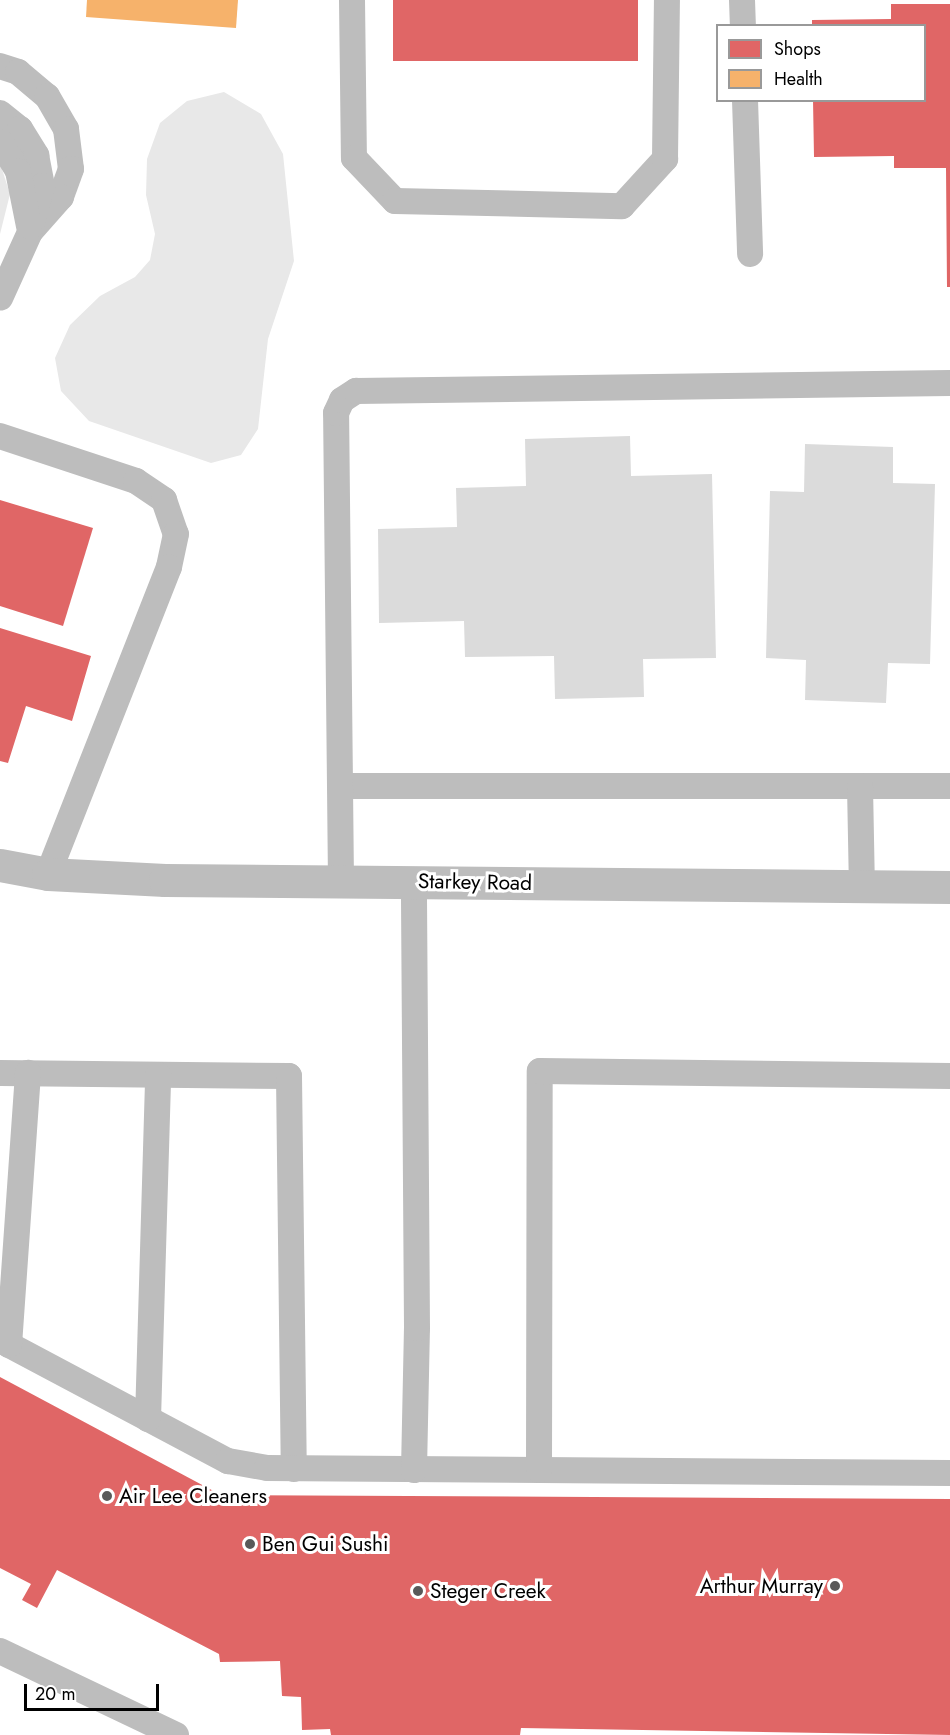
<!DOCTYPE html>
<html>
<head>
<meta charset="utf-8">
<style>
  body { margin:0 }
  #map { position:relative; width:950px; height:1735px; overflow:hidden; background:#fff; font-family:Jost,sans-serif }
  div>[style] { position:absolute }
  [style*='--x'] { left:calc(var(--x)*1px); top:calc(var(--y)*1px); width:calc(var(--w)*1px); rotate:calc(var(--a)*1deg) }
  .green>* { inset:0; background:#e8e8e8 }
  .shops>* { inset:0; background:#e06666; transform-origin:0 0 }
  .health>* { inset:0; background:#f6b26b }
  .building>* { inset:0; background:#dbdbdb }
  .service>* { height:26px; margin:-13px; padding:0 13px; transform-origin:13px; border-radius:13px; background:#bdbdbd }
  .tertiary>* { height:33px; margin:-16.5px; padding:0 16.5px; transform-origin:16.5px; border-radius:16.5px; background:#bdbdbd }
  .dots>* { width:16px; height:16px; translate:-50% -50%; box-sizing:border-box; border:3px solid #fff; border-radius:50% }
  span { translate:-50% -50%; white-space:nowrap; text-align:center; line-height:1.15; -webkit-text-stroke:6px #fff; paint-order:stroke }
  .street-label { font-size:21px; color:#000 }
  .poi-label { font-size:21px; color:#000 }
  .left { translate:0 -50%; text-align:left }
  .right { translate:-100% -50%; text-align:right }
  .legend { position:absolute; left:716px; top:24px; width:210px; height:78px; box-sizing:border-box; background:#fff; border:2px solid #999; margin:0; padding:8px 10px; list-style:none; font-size:18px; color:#000 }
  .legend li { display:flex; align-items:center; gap:12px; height:30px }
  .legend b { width:30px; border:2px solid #999 }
  .scale { position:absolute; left:24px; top:1684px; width:135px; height:27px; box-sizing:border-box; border:3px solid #000; border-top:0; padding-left:8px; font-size:18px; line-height:21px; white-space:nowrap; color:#000; -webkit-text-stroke:4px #fff; paint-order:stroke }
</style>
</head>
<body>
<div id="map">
  <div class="green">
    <i style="clip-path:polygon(224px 92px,261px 114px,283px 154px,294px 261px,268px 339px,258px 429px,241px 455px,211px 463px,89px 421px,61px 391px,55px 358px,70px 325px,100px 296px,135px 277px,150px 260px,155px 234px,146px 195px,147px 159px,160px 123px,187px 101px)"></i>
    <i style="clip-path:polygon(0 163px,10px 194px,0 234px)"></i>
  </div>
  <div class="shops">
    <i style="left:393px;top:0;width:245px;height:61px"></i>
    <i style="clip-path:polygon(891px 4px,950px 4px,950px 287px,947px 287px,946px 168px,894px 168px,894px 156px,814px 157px,813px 100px,924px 100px,924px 26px,812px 26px,812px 20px,891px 19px)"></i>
    <i style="clip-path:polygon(0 500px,93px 528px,63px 626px,0 606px)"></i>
    <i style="clip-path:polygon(0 628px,91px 656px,72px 721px,26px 706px,8px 763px,0 761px)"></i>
    <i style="clip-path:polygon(0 1377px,221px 1495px,950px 1499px,950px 1735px,521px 1728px,520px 1735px,331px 1735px,330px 1729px,302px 1730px,301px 1697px,282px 1696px,280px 1661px,220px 1662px,219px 1654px,57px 1570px,37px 1608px,22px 1600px,31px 1584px,0 1568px)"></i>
  </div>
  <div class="health">
    <i style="clip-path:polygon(87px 0,238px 0,236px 28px,86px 17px)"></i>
  </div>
  <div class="building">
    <i style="clip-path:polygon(630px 436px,631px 476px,712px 474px,716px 658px,643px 659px,644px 697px,555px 699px,554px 656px,465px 657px,464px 621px,379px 623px,378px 529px,457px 527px,456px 488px,526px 486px,525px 439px)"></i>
    <i style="clip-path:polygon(805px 444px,893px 447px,893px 483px,935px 484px,930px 664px,888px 663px,886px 703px,805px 700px,806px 660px,766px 658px,770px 491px,804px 492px)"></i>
  </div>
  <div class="service">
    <i style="--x:352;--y:0;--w:158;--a:89.3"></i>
    <i style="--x:354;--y:158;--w:59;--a:46.4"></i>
    <i style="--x:395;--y:201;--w:227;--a:1.3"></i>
    <i style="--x:622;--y:206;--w:64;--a:-47.5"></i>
    <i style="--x:665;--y:159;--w:159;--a:-89.3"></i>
    <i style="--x:742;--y:0;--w:26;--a:88"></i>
    <i style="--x:0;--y:66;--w:19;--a:18"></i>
    <i style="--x:18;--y:72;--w:38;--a:40"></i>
    <i style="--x:47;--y:96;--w:38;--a:60"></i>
    <i style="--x:66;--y:129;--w:40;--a:82.9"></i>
    <i style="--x:71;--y:169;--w:30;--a:110"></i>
    <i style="--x:61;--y:197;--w:47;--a:131.5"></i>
    <i style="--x:30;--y:232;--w:72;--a:114.4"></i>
    <i style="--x:745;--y:100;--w:154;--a:88.1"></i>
    <i style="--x:0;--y:113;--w:26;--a:39"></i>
    <i style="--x:20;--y:129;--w:31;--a:58"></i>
    <i style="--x:36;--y:155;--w:32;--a:79"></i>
    <i style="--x:42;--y:186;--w:41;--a:105.4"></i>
    <i style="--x:0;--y:142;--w:34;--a:58"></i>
    <i style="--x:18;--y:171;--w:56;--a:78.7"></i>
    <i style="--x:0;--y:436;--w:143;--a:18.3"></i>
    <i style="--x:136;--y:481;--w:34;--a:34"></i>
    <i style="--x:164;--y:500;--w:36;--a:71"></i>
    <i style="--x:176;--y:534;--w:34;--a:102"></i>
    <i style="--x:169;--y:567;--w:330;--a:111.5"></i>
    <i style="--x:341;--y:786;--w:609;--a:0"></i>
    <i style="--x:860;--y:786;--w:100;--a:88.9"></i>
    <i style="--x:341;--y:882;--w:469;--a:-90.6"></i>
    <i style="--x:336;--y:413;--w:14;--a:-65"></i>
    <i style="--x:342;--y:400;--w:17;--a:-33"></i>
    <i style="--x:356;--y:391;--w:594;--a:-0.77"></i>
    <i style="--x:0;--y:1073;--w:289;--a:0.6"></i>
    <i style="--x:289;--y:1076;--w:393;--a:89.3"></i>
    <i style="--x:0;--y:1340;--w:258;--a:28"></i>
    <i style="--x:228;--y:1461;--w:40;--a:10"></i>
    <i style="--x:267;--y:1468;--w:683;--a:0.42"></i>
    <i style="--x:9;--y:1345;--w:273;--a:-86"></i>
    <i style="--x:148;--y:1419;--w:344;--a:-88.3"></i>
    <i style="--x:414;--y:1470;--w:142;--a:-88.8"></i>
    <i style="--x:417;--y:1328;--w:446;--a:-90.4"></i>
    <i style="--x:539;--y:1470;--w:399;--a:-89.9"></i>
    <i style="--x:540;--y:1071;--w:410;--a:0.7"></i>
    <i style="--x:0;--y:1651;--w:195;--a:25.5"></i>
  </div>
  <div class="tertiary">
    <i style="--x:0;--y:865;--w:49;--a:10.6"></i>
    <i style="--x:48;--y:874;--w:117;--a:2.9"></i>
    <i style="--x:165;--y:880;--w:785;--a:0.51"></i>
  </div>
  <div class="dots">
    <i style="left:107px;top:1496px;background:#595959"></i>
    <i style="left:250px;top:1544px;background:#595959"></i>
    <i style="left:835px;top:1586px;background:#595959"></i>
    <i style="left:418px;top:1591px;background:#595959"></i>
  </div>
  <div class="street-label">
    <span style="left:475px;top:882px;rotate:1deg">Starkey Road</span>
  </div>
  <div class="poi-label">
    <span class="left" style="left:119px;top:1496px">Air Lee Cleaners</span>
    <span class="left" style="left:262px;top:1544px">Ben Gui Sushi</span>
    <span class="right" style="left:823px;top:1586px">Arthur Murray</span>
    <span class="left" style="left:430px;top:1591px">Steger Creek</span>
  </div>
  <ul class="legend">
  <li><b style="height:16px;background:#e06666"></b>Shops</li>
  <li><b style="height:16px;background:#f6b26b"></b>Health</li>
  </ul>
  <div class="scale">20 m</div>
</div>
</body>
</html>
